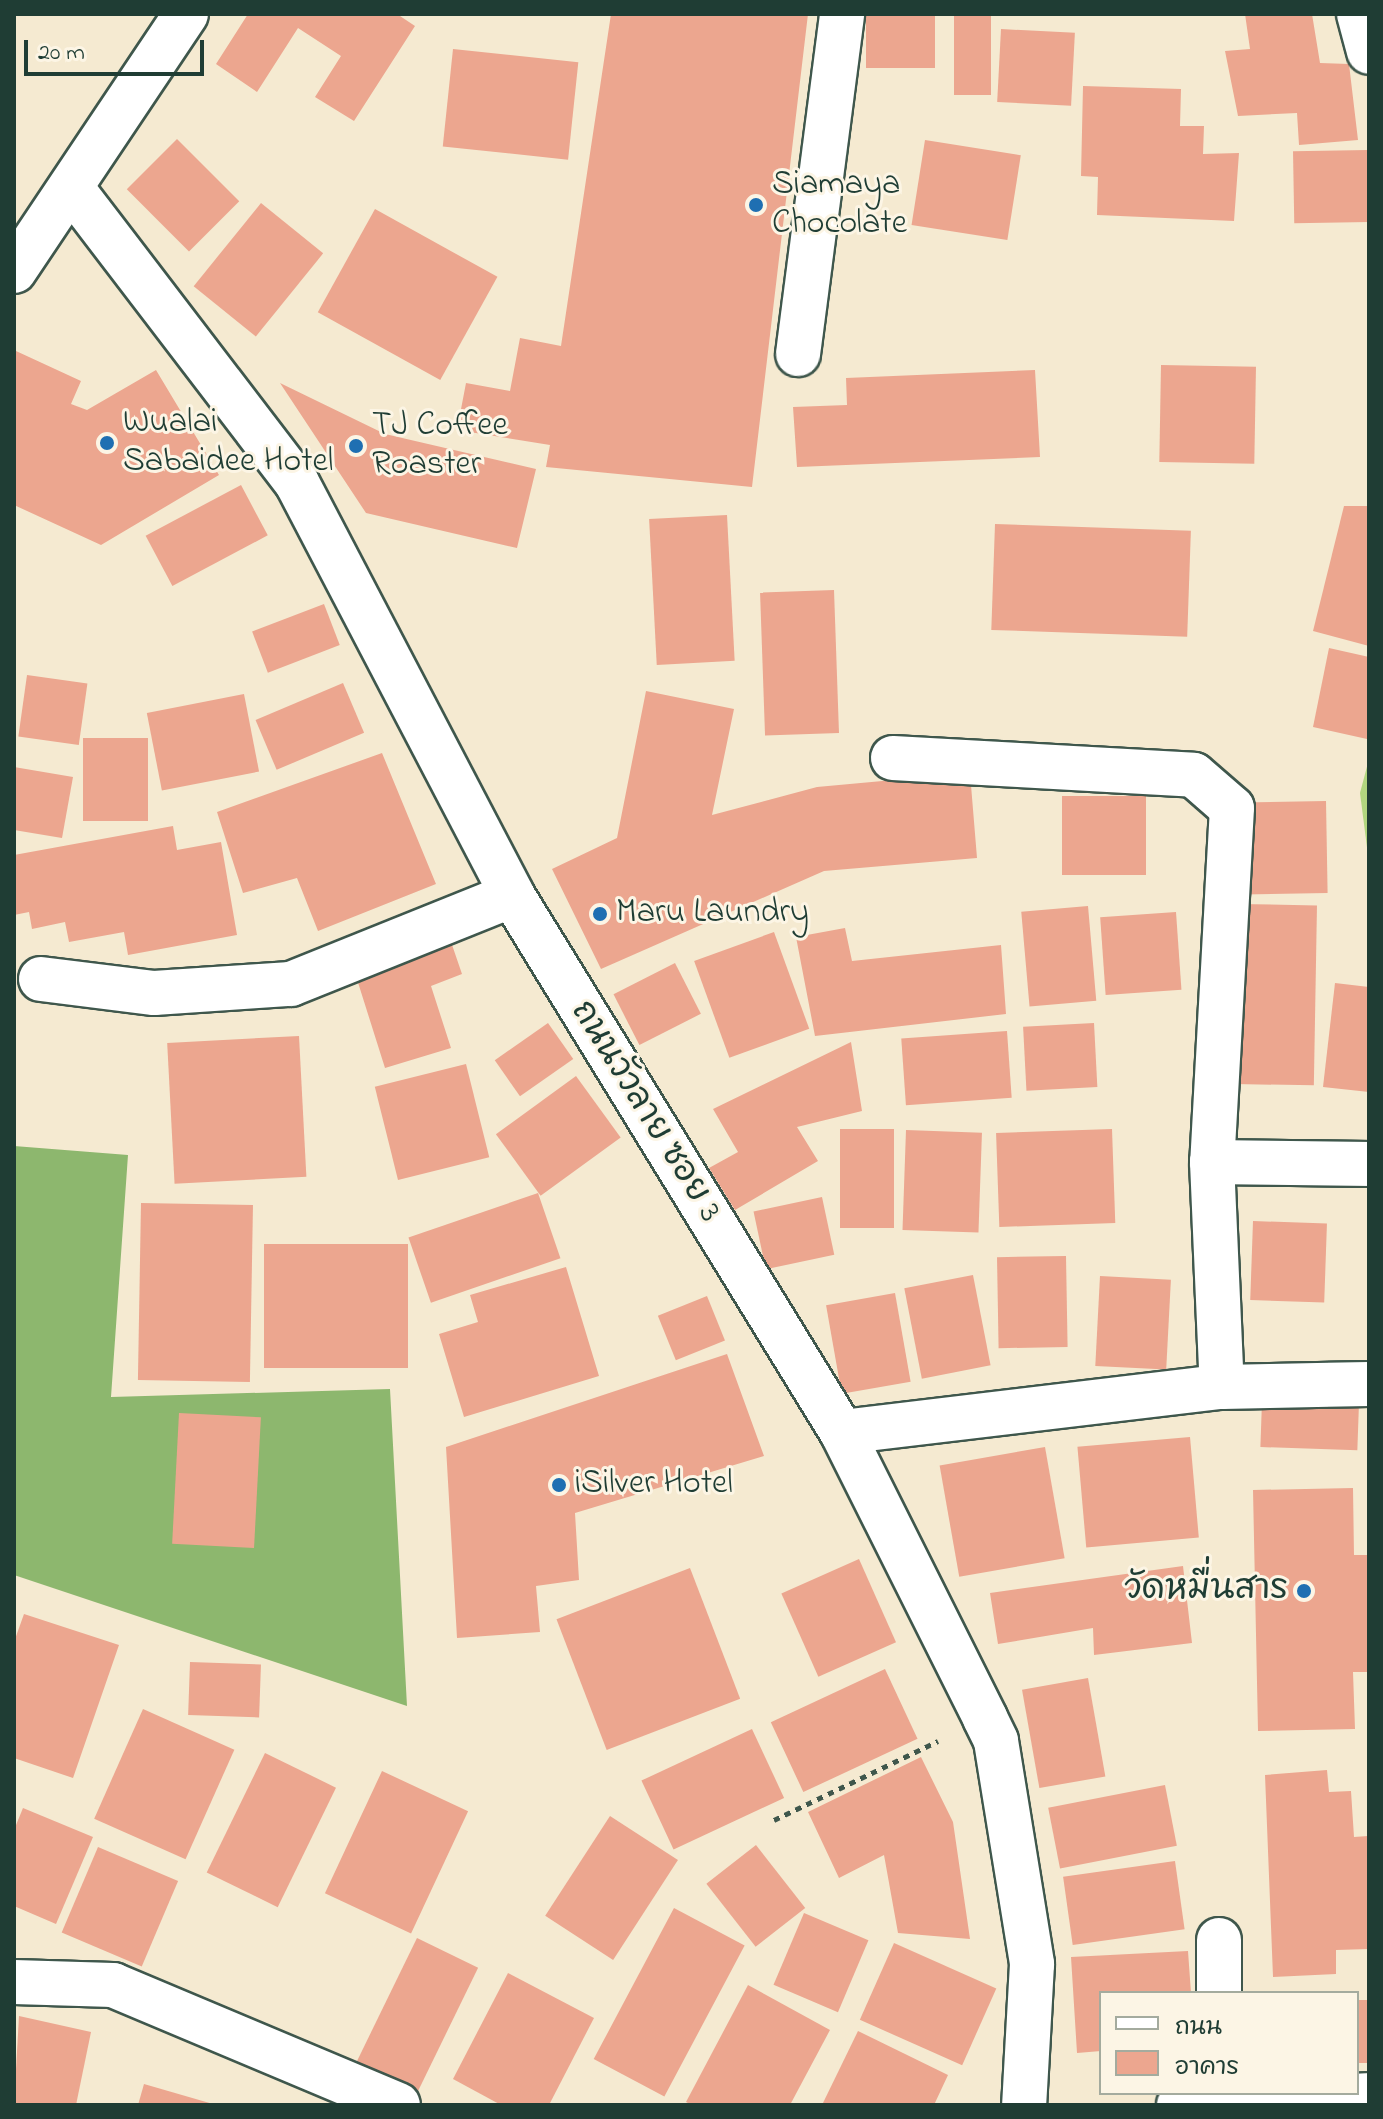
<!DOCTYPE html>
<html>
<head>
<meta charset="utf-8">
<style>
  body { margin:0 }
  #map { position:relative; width:1383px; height:2119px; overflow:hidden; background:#f5ead1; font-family:"Indie Flower","Playpen Sans Thai",sans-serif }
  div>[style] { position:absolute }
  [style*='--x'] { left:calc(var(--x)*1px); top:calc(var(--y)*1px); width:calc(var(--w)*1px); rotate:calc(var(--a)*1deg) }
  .green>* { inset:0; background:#b2d67f }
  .forest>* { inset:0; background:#8db76e }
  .building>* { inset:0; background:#eca68f; transform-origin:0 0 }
  .path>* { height:5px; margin-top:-2.5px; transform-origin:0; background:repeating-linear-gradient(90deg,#3f574c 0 6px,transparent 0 12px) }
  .roads { filter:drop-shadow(2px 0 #3f574c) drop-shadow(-2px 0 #3f574c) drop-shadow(0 2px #3f574c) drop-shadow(0 -2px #3f574c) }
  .minor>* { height:44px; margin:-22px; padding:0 22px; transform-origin:22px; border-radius:22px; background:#fff }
  .dots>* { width:22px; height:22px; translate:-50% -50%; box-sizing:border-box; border:4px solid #fcf5e5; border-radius:50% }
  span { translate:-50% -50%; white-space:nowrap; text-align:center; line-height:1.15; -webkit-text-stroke:6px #fcf5e5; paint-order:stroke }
  .poi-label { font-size:34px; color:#1f3d34 }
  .left { translate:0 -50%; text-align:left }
  .right { translate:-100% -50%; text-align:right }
  .street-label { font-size:34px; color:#1f3d34 }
  .frame { position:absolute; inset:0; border:16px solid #1f3d34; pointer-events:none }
  .legend { position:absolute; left:1099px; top:1991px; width:260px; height:104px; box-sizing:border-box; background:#fcf5e5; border:2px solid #a4ab9e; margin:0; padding:10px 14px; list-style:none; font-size:24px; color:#1f3d34 }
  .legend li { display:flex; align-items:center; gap:16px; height:40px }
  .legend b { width:40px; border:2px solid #a4ab9e }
  .scale { position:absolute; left:24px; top:40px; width:180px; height:36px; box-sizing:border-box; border:4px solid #1f3d34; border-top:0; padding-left:10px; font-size:24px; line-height:28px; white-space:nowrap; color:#1f3d34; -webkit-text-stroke:6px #fcf5e5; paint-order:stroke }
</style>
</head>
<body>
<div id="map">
  <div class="green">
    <i style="clip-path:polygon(1369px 759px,1369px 863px,1360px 793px)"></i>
  </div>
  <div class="forest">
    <i style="clip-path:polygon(14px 1146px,128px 1155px,111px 1397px,390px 1389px,407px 1706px,14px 1575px)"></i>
  </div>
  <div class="building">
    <i style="clip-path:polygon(248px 14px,397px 14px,415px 26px,354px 121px,315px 97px,341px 56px,298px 28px,257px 92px,216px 64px)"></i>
    <i style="clip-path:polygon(611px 14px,808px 14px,752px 487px,546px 467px,550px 445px,457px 430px,466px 383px,510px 391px,520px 338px,561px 346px)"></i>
    <i style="left:866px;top:14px;width:69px;height:54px"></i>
    <i style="left:954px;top:14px;width:37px;height:81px"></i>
    <i style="clip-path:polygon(1245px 14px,1312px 14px,1320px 63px,1349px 64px,1358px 140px,1299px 145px,1297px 113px,1238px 116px,1225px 51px,1250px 49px)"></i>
    <i style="left:1001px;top:29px;width:74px;height:73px;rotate:3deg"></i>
    <i style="left:453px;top:49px;width:126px;height:98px;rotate:6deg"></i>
    <i style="clip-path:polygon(1083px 86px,1181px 89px,1180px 126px,1204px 126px,1203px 154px,1239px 153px,1234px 221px,1097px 215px,1098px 177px,1081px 176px)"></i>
    <i style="left:177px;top:139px;width:88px;height:71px;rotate:45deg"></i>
    <i style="left:925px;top:140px;width:97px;height:86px;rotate:9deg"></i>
    <i style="left:1368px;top:150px;width:72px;height:75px;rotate:89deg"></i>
    <i style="left:261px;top:203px;width:80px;height:107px;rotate:39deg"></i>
    <i style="left:375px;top:209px;width:140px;height:118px;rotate:29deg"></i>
    <i style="clip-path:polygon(16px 351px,81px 381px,71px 404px,87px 410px,156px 370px,219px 475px,101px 545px,14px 505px)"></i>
    <i style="left:1161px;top:365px;width:95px;height:97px;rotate:1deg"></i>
    <i style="clip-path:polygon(1035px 370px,1040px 457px,797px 467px,793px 407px,847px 405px,846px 378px)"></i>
    <i style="clip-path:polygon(280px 383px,385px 434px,536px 469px,517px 548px,366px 513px)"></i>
    <i style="left:241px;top:485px;width:57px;height:108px;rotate:62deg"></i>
    <i style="clip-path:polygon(1344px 506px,1369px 506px,1369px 646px,1313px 631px)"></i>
    <i style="left:727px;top:515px;width:146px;height:78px;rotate:87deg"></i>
    <i style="left:995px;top:524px;width:196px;height:106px;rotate:2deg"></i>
    <i style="left:834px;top:590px;width:143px;height:74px;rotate:88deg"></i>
    <i style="left:324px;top:604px;width:44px;height:77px;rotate:69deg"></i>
    <i style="clip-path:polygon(1329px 648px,1369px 657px,1367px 739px,1313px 727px)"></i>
    <i style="left:27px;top:675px;width:61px;height:62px;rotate:8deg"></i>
    <i style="left:343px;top:683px;width:54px;height:95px;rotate:67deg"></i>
    <i style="clip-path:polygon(646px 691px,734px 709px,712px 815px,817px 787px,970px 773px,977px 858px,824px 871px,601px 969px,552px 869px,617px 838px)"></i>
    <i style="left:244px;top:694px;width:79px;height:99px;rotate:79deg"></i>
    <i style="left:83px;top:738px;width:65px;height:83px"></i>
    <i style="clip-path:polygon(382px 753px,436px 884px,318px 931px,297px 878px,243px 893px,217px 812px)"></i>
    <i style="clip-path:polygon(14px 767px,73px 777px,62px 838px,14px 830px)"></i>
    <i style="left:1062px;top:796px;width:84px;height:79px"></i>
    <i style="left:1326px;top:801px;width:92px;height:84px;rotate:89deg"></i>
    <i style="clip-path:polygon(173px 826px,177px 850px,221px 842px,237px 935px,128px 955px,124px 932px,69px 942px,65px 922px,32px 929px,29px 912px,14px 915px,14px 855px)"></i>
    <i style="left:1237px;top:904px;width:80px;height:180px;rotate:1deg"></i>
    <i style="left:1088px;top:906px;width:95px;height:67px;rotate:85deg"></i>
    <i style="left:1176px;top:912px;width:78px;height:76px;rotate:86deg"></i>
    <i style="clip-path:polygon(845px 928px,852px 961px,1001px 945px,1006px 1014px,815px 1036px,796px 937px)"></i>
    <i style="left:774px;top:932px;width:103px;height:85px;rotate:70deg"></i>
    <i style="clip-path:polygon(449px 936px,462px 974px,431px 986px,451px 1048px,385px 1068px,355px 973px)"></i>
    <i style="left:675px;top:963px;width:57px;height:69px;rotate:63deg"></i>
    <i style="clip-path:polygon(1335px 983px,1369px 987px,1369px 1092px,1323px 1087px)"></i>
    <i style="left:548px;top:1023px;width:44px;height:65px;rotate:55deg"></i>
    <i style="left:1094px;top:1023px;width:64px;height:71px;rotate:87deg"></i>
    <i style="left:1007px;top:1031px;width:67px;height:106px;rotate:86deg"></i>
    <i style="left:299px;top:1036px;width:141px;height:132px;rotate:87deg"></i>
    <i style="clip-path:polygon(851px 1042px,862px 1111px,797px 1127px,818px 1161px,735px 1210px,709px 1168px,738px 1152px,713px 1109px)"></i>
    <i style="left:466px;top:1064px;width:96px;height:94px;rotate:76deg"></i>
    <i style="left:576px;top:1076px;width:76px;height:99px;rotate:54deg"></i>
    <i style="left:840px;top:1129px;width:54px;height:99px"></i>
    <i style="left:1112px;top:1129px;width:94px;height:116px;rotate:88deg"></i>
    <i style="left:906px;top:1130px;width:76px;height:100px;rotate:2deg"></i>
    <i style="left:538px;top:1193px;width:69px;height:137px;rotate:71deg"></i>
    <i style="left:822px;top:1197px;width:59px;height:70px;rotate:78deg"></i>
    <i style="left:141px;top:1203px;width:112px;height:177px;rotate:1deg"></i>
    <i style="left:1253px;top:1221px;width:74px;height:79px;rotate:2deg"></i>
    <i style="left:408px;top:1244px;width:124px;height:144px;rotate:90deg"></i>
    <i style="left:1066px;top:1256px;width:91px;height:69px;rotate:89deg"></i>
    <i style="clip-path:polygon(566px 1267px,599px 1376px,464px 1417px,439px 1334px,478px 1322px,470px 1295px)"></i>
    <i style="left:973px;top:1275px;width:92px;height:70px;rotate:79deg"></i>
    <i style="left:1100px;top:1276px;width:71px;height:90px;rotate:3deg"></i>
    <i style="left:895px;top:1293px;width:90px;height:70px;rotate:80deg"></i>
    <i style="left:707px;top:1296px;width:48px;height:53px;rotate:68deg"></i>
    <i style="clip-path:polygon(727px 1354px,764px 1456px,575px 1513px,579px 1580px,536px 1586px,540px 1632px,457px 1638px,446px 1447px)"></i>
    <i style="left:1262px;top:1401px;width:97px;height:46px;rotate:2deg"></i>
    <i style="left:179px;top:1413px;width:82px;height:131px;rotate:3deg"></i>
    <i style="left:1190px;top:1437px;width:101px;height:113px;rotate:85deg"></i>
    <i style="left:1045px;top:1447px;width:113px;height:107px;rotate:80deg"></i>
    <i style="clip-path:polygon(1353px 1488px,1354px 1555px,1369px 1555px,1369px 1672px,1353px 1672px,1355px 1729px,1258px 1731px,1253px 1490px)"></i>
    <i style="left:859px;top:1559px;width:91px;height:85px;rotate:66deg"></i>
    <i style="clip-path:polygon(1183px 1566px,1192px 1643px,1094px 1655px,1093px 1628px,998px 1644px,990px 1593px)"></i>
    <i style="left:690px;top:1568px;width:140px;height:143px;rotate:69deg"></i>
    <i style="clip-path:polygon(24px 1614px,119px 1645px,73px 1778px,14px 1758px,14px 1642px)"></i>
    <i style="left:190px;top:1662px;width:71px;height:53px;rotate:2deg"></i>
    <i style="left:885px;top:1669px;width:77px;height:126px;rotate:65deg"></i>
    <i style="left:1088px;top:1678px;width:100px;height:67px;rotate:80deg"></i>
    <i style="left:143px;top:1709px;width:100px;height:120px;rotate:24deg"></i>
    <i style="left:752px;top:1729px;width:76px;height:122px;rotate:65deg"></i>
    <i style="left:265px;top:1753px;width:79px;height:133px;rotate:26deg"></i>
    <i style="clip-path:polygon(921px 1757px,953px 1822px,970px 1939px,898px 1933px,884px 1855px,839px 1878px,808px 1812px)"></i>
    <i style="clip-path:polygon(1327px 1770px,1329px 1792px,1351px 1791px,1354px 1837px,1368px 1836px,1369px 1949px,1336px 1950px,1336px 1974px,1273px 1977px,1265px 1775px)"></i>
    <i style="left:382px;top:1771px;width:95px;height:135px;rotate:25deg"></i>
    <i style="left:1165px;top:1785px;width:62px;height:119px;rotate:79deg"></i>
    <i style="clip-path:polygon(23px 1808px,93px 1837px,56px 1924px,14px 1906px,14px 1830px)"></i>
    <i style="left:610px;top:1816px;width:81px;height:119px;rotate:33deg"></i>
    <i style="left:756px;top:1845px;width:80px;height:63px;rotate:52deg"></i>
    <i style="left:98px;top:1847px;width:87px;height:93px;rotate:23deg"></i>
    <i style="left:1175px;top:1861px;width:69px;height:113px;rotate:82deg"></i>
    <i style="left:674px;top:1908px;width:80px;height:171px;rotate:28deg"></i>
    <i style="left:804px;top:1913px;width:70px;height:78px;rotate:23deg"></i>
    <i style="left:417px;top:1938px;width:68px;height:137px;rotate:26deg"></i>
    <i style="left:894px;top:1943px;width:112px;height:84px;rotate:24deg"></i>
    <i style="clip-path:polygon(1188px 1951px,1191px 1993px,1101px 1993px,1101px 2051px,1077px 2053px,1071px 1957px)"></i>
    <i style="clip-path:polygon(508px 1973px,594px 2018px,549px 2105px,501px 2105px,453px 2079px)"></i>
    <i style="clip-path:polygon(748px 1985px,830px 2030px,790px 2105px,692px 2105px,686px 2102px)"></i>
    <i style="left:1369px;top:2000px;width:63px;height:12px;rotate:90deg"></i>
    <i style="clip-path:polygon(19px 2016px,91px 2032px,76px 2105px,14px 2105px)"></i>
    <i style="clip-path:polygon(858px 2031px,948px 2075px,934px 2105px,822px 2105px)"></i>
    <i style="clip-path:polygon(144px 2084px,213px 2104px,213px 2105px,138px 2105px)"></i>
  </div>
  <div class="path">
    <i style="--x:774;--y:1820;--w:182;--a:-25.7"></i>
  </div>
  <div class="roads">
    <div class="minor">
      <i style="--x:1359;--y:14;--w:39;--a:75"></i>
      <i style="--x:73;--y:190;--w:369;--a:52.6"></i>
      <i style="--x:297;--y:483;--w:465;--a:62.4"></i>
      <i style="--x:512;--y:895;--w:630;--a:58.43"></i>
      <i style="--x:842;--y:1432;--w:320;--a:63.4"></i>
      <i style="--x:985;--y:1718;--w:25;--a:64"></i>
      <i style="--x:996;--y:1741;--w:226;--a:80.8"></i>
      <i style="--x:1032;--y:1964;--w:141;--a:93.2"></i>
      <i style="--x:14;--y:271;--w:309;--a:-56.2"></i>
      <i style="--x:798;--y:354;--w:343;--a:-82.6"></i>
      <i style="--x:893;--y:758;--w:301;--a:3.2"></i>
      <i style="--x:1194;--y:775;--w:50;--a:41"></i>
      <i style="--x:1232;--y:808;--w:355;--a:93.2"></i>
      <i style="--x:1212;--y:1162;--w:225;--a:87.5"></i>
      <i style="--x:41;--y:979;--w:114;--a:7.1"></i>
      <i style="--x:154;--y:993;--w:137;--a:-3.8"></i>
      <i style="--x:291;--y:984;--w:238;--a:-21.9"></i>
      <i style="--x:1212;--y:1162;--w:157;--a:0.7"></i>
      <i style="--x:842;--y:1432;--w:383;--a:-6.8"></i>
      <i style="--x:1222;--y:1387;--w:147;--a:-1.2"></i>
      <i style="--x:14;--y:1982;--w:99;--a:1.7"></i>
      <i style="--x:113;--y:1985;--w:309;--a:22.8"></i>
      <i style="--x:1219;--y:1993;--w:53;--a:-90"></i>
      <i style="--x:1179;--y:2105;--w:190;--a:-3"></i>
    </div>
  </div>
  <div class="dots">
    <i style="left:756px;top:205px;background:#1f6fb2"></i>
    <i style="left:107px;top:443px;background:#1f6fb2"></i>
    <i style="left:356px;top:446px;background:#1f6fb2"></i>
    <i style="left:600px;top:914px;background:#1f6fb2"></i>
    <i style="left:559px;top:1485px;background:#1f6fb2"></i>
    <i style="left:1304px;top:1591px;background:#1f6fb2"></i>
  </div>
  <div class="poi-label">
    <span class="left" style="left:772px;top:205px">Siamaya<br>Chocolate</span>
    <span class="left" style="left:123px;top:443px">Wualai<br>Sabaidee Hotel</span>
    <span class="left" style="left:372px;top:446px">TJ Coffee<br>Roaster</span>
    <span class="left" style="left:616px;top:914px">Maru Laundry</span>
    <span class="left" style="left:575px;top:1485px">iSilver Hotel</span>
    <span class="right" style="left:1288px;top:1591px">วัดหมื่นสาร</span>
  </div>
  <div class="street-label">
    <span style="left:645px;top:1112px;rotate:58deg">ถนนวัวลาย ซอย 3</span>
  </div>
  <div class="frame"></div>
  <ul class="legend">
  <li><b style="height:10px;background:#fff"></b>ถนน</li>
  <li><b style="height:22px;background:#eca68f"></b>อาคาร</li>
  </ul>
  <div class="scale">20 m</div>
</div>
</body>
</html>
